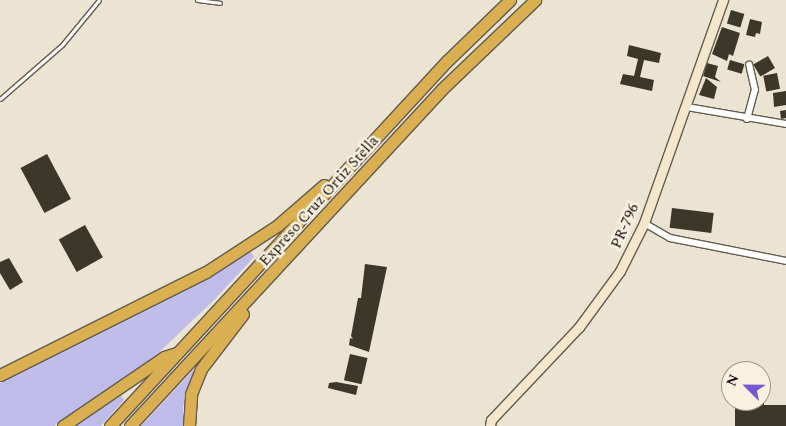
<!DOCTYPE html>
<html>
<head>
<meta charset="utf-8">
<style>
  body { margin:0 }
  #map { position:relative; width:786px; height:426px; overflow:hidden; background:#ece4d3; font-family:Spectral,serif }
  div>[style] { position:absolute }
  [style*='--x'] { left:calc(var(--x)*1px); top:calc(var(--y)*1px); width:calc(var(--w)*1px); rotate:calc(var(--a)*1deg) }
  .green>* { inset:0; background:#c0bce9 }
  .building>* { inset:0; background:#3d372a; transform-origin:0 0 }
  .roads { filter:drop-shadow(1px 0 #635c4e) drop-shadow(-1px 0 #635c4e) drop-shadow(0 1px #635c4e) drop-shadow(0 -1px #635c4e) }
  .lane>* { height:3px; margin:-1.5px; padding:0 1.5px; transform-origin:1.5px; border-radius:1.5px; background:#fff }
  .street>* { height:6px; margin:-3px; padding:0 3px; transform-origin:3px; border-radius:3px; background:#fff }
  .secondary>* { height:9px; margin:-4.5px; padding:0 4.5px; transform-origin:4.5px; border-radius:4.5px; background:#f4e7cb }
  .highway>* { height:11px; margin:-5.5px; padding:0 5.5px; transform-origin:5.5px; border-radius:5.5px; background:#d9af52 }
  span { translate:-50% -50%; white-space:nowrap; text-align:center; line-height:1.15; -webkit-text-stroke:5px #faf1e1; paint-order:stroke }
  .street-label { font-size:15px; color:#100d08 }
  .north { position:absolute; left:721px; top:361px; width:50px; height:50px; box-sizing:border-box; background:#faf1e1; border:1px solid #9c968a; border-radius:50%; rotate:293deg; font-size:14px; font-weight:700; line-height:20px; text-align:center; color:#100d08 }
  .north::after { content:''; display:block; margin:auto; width:18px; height:22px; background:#7559d3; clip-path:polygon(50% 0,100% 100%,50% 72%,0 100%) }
</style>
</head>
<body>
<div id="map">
  <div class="green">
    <i style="clip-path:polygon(251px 252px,254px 257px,214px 300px,154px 357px,110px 390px,54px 426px,0 426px,0 383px)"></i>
    <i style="clip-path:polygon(195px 368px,183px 407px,184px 426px,141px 426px)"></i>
    <i style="clip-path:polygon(120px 394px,124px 400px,101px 426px,71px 426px)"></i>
  </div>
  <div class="building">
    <i style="left:731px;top:10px;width:14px;height:14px;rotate:17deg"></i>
    <i style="clip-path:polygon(750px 19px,762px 22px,760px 34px,756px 33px,755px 37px,746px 35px)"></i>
    <i style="clip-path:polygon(722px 27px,740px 33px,733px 56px,729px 54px,727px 61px,712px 54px)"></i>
    <i style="clip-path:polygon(629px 45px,661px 53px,659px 63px,644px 60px,640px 77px,654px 80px,652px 91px,620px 84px,623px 74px,634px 76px,638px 59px,627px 56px)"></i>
    <i style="left:768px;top:56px;width:14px;height:17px;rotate:60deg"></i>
    <i style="left:730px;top:60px;width:15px;height:10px;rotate:16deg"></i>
    <i style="clip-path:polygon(707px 63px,718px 66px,715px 77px,721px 82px,703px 76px)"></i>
    <i style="left:777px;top:73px;width:16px;height:14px;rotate:79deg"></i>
    <i style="clip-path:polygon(706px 78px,717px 87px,714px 99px,699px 95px)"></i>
    <i style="clip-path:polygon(786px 91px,786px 105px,774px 107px,773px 93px)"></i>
    <i style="clip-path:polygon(786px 110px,786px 118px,781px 119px,780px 111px)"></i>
    <i style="left:47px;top:154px;width:51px;height:30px;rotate:62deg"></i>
    <i style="left:672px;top:208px;width:42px;height:20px;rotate:7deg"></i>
    <i style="left:85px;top:225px;width:37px;height:30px;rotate:61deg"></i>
    <i style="clip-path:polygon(9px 258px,23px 282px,10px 290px,0 273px,0 262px)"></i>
    <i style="clip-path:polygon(365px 264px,387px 267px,369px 352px,349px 345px,350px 338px,353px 339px,351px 336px,358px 298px,361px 298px)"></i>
    <i style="left:350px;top:354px;width:18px;height:27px;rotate:13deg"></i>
    <i style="clip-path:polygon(336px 382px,358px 386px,356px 395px,328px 388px,329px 383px)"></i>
    <i style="clip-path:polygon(764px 400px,764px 405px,786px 405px,786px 426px,735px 426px,735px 405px)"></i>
  </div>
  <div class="roads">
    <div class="lane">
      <i style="--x:197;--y:0;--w:23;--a:7"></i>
      <i style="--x:0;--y:99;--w:82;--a:-41.1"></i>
      <i style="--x:62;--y:45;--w:58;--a:-50.6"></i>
    </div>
    <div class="street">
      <i style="--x:687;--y:107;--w:100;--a:9.7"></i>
      <i style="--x:747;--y:119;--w:30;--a:-75"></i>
      <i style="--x:755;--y:90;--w:26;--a:-103"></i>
      <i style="--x:644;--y:223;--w:30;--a:30"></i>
      <i style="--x:670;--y:238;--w:118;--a:11.2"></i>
    </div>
    <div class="secondary">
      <i style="--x:490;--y:426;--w:6;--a:-81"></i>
      <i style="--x:491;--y:420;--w:128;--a:-46.6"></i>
      <i style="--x:579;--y:327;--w:69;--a:-53.8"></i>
      <i style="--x:620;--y:271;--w:54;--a:-63.4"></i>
      <i style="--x:644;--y:223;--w:237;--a:-70.5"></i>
    </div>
    <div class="highway">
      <i style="--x:0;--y:375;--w:230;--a:-26.6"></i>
      <i style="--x:206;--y:272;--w:86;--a:-33.1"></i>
      <i style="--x:278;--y:225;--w:61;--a:-41"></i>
      <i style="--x:63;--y:426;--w:122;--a:-34.3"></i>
      <i style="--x:164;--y:357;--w:13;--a:-18"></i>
      <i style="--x:110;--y:426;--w:497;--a:-47.3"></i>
      <i style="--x:447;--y:61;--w:88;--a:-44.1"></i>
      <i style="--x:130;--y:426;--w:459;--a:-47.2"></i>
      <i style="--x:442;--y:89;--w:129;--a:-43.7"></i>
      <i style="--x:189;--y:426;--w:32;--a:-86"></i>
      <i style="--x:191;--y:394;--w:27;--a:-68"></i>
      <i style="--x:201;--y:369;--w:69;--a:-52.6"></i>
    </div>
  </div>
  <div class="street-label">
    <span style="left:319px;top:201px;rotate:-48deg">Expreso Cruz Ortiz Stella</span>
    <span style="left:625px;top:226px;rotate:-66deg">PR-796</span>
  </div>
  <div class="north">N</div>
</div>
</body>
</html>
